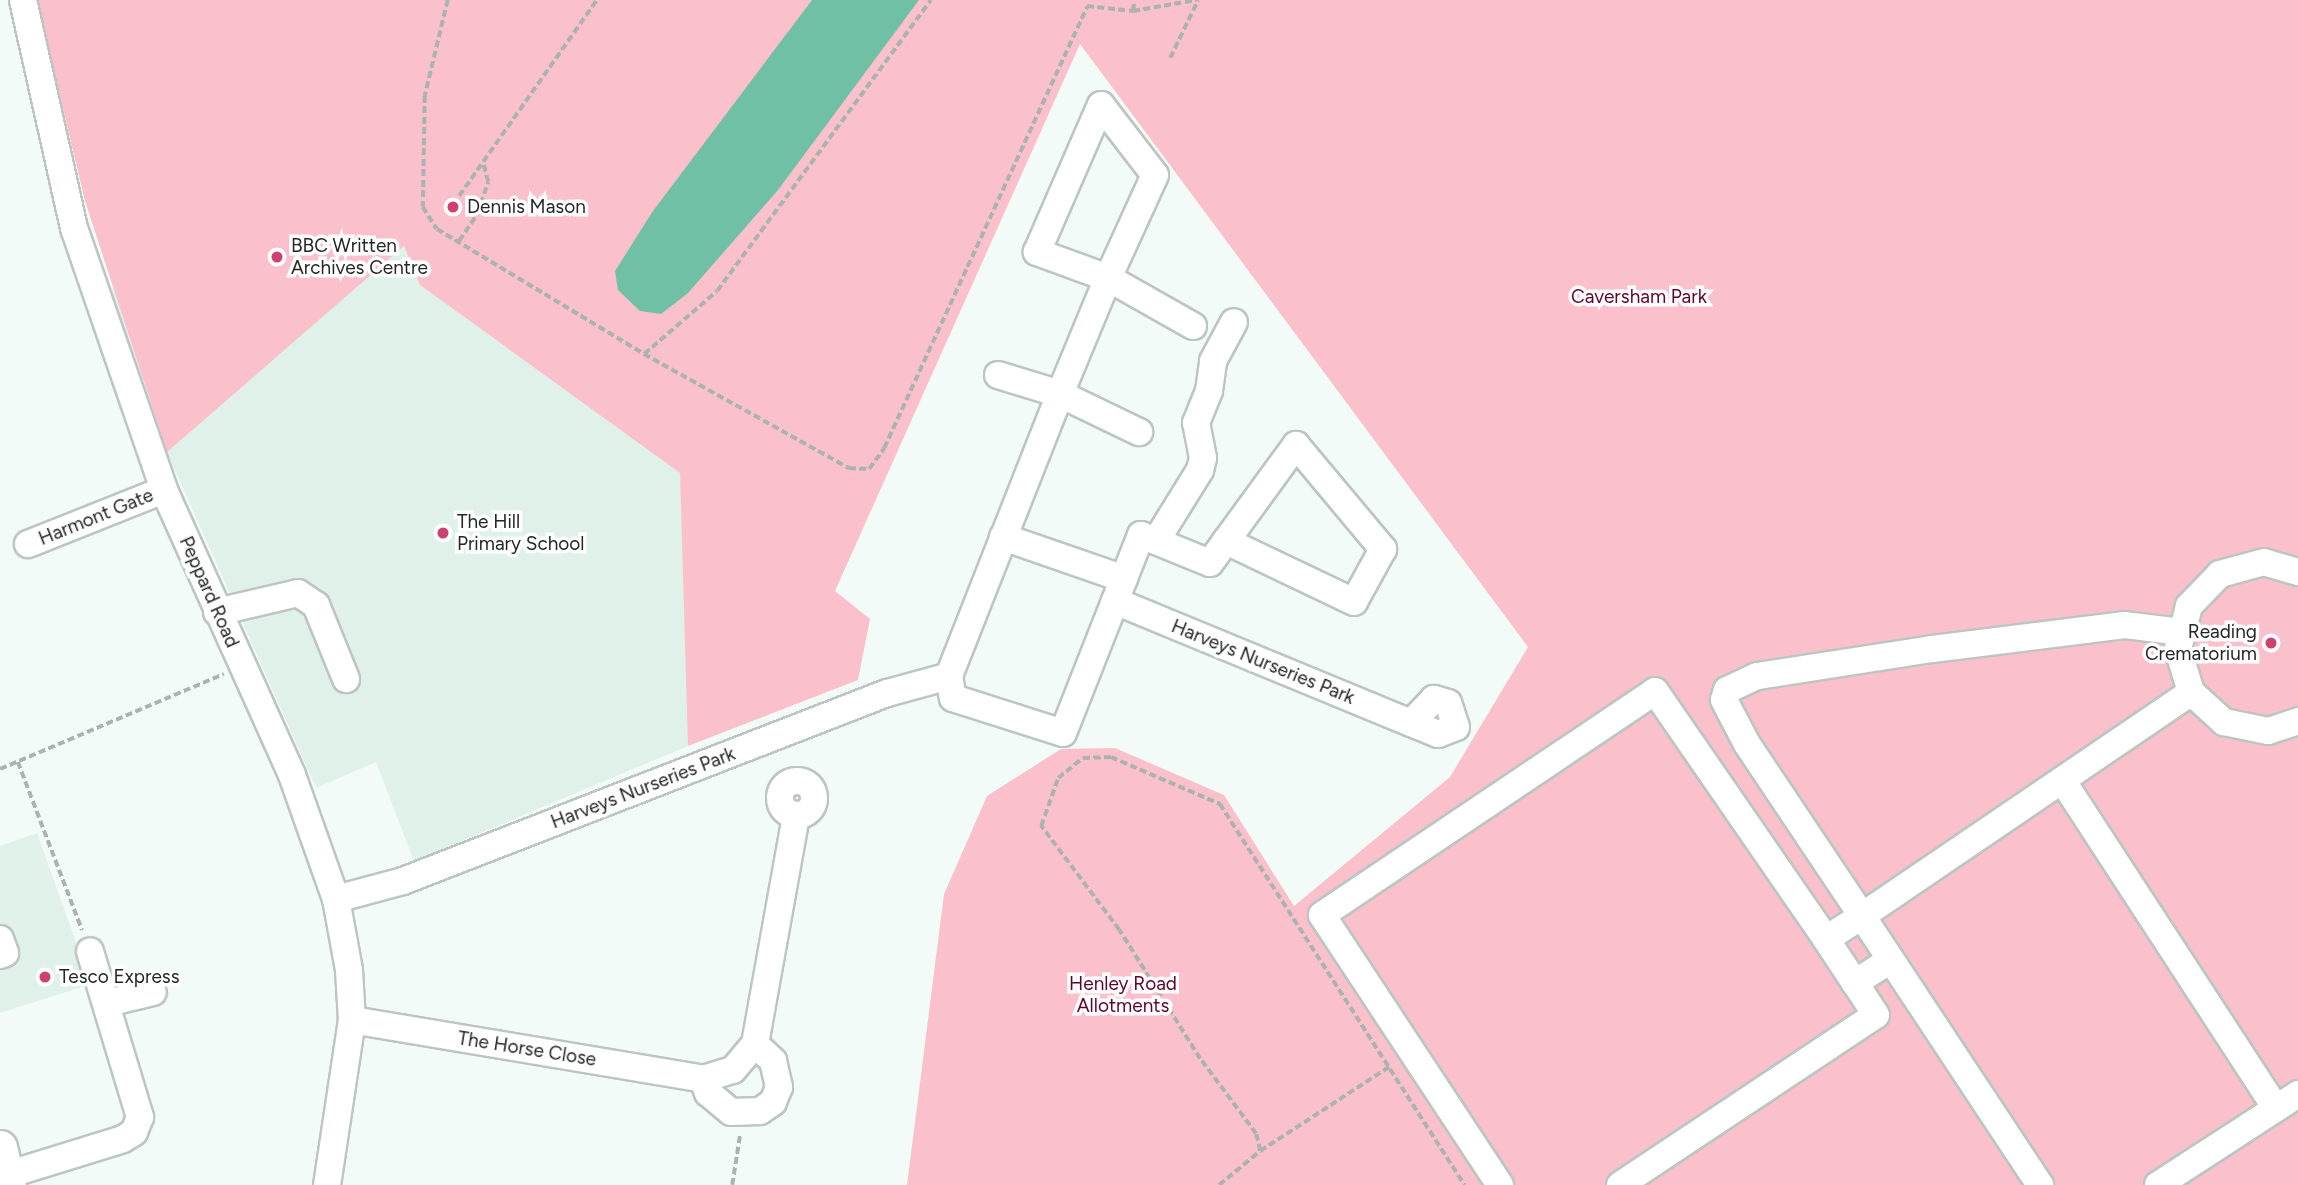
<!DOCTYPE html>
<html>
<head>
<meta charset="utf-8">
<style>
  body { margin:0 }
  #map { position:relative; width:2298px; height:1185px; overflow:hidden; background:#f3fbf8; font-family:Figtree,sans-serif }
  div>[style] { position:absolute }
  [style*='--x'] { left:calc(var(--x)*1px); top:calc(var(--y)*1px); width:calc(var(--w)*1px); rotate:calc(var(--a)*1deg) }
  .built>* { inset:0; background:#e0f1ea }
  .green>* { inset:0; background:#fac0cc }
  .water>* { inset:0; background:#70c0a5 }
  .path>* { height:3.5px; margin-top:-1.75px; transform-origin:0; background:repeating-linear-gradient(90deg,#acb2b0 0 7px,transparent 0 10.5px) }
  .roads { filter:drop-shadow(2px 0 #bdc5c2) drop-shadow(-2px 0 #bdc5c2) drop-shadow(0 2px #bdc5c2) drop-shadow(0 -2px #bdc5c2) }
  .minor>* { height:26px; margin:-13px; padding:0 13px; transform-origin:13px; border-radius:13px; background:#fff }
  .minor>.ring { margin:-13px; padding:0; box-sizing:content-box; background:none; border:26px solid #fff; border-radius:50% }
  .major>* { height:33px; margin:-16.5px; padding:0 16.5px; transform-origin:16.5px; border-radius:16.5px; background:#fff }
  .dots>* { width:19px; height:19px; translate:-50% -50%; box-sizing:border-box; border:4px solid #fff; border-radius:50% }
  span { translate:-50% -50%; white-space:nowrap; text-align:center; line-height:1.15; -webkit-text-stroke:7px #fff; paint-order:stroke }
  .poi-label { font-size:19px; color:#232625 }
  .left { translate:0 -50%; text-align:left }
  .right { translate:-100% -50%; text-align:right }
  .park-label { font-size:19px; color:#5c0429 }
  .street-label { font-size:19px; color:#232625 }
</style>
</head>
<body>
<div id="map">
  <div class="built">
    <i style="clip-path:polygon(362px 91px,420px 285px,680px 473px,688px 593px,688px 746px,414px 861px,376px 762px,316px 788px,167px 452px,110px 290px)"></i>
    <i style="clip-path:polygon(37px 833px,91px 984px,0 1013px,0 846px)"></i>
  </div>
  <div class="green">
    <i style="clip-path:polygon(37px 0,2298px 0,2298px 1185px,907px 1185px,944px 894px,987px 796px,1061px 749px,1115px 748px,1224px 795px,1294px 906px,1450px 777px,1528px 647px,1080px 44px,835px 591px,870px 619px,858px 680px,688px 746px,680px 473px,420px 285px,404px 246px,167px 452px,85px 201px)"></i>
  </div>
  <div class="water">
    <i style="clip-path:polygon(812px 0,919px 0,778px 190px,688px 293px,661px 314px,640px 311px,618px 290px,615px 271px,653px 211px)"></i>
  </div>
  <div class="path">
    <i style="--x:448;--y:0;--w:99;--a:103.5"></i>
    <i style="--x:425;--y:96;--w:111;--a:91"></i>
    <i style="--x:423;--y:207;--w:26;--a:58"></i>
    <i style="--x:437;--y:229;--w:242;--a:31.1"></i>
    <i style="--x:644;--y:354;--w:235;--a:29.1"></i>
    <i style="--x:849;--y:468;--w:20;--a:3"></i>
    <i style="--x:869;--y:469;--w:26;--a:-54"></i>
    <i style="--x:884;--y:448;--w:486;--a:-65.3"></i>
    <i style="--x:1087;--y:6;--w:46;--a:6.2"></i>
    <i style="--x:1133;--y:11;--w:64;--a:-9.9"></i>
    <i style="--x:1133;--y:11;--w:11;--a:-85"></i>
    <i style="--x:1170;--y:58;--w:64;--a:-64.2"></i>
    <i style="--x:459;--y:196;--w:240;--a:-54.9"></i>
    <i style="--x:459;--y:241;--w:32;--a:-56"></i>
    <i style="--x:477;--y:214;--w:34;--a:-71"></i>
    <i style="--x:488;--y:182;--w:20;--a:-105"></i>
    <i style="--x:644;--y:354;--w:96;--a:-40.8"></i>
    <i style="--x:717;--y:291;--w:361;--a:-53.7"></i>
    <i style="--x:18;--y:762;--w:180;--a:69.1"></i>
    <i style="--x:0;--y:769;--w:243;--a:-23"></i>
    <i style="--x:1260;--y:1151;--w:17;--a:-103"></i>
    <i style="--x:1256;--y:1134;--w:94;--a:-126.7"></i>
    <i style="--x:1200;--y:1059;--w:152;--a:-122.1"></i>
    <i style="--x:1119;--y:930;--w:130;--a:-126.9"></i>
    <i style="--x:1041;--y:826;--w:51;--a:-70.5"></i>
    <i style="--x:1058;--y:778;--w:32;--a:-39"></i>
    <i style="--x:1083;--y:758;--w:28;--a:-2"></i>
    <i style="--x:1111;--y:757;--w:119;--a:23.3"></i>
    <i style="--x:1220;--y:804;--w:453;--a:57.3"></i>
    <i style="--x:732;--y:1185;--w:52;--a:-81.1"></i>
    <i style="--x:1219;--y:1185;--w:53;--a:-39.7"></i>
    <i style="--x:1260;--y:1151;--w:154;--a:-33.1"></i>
  </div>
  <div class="roads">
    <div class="minor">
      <i style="--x:23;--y:0;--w:234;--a:77.4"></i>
      <i style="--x:74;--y:228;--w:277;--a:71"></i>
      <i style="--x:164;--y:490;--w:312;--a:65.8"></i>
      <i style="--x:292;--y:775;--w:132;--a:70.5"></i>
      <i style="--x:336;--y:899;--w:72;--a:79.6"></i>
      <i style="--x:349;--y:970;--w:50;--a:86.6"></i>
      <i style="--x:352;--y:1020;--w:167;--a:98.6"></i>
      <i style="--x:1193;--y:326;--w:98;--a:-150.5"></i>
      <i style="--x:1108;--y:278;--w:76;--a:-159.9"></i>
      <i style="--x:1037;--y:252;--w:160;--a:-66.5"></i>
      <i style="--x:1101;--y:105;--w:88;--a:52.4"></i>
      <i style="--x:1155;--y:175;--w:113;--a:114.5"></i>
      <i style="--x:1108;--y:278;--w:126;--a:112.5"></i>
      <i style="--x:1060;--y:394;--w:303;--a:111.5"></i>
      <i style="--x:949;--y:676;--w:22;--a:80"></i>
      <i style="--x:953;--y:698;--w:115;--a:17.7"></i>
      <i style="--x:1063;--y:733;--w:142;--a:-68.5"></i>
      <i style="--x:1115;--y:601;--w:320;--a:22.4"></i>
      <i style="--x:1411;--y:723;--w:29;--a:22"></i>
      <i style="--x:1438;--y:734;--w:19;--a:-21"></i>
      <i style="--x:1456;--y:727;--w:25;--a:-108"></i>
      <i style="--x:1448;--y:703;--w:15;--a:-164"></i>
      <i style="--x:1434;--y:699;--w:33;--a:134"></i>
      <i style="--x:998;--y:375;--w:65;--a:17"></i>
      <i style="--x:1060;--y:394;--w:88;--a:25.7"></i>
      <i style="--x:1003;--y:537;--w:128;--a:19.1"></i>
      <i style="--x:1156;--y:541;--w:84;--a:-58.2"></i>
      <i style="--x:1200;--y:470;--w:12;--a:-76"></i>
      <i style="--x:1203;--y:458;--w:36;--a:-101"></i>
      <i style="--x:1196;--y:423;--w:35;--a:-68"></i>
      <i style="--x:1209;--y:391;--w:30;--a:-82"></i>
      <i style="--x:1213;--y:361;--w:44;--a:-61.7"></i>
      <i style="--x:28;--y:544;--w:146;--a:-21.7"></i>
      <i style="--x:2298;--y:572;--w:35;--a:-164"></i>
      <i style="--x:2264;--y:562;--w:46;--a:164.7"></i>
      <i style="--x:2220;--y:574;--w:45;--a:134.1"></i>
      <i style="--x:2189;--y:606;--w:44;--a:104.3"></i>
      <i style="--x:2178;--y:649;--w:45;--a:73.2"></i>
      <i style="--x:2191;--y:692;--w:45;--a:42.3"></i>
      <i style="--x:2224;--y:722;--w:45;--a:11.6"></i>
      <i style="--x:2268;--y:731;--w:32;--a:-18"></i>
      <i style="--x:1115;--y:601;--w:71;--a:-68.5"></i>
      <i style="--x:1141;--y:535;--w:74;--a:22.1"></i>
      <i style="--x:1210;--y:563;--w:27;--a:-54"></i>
      <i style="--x:1226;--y:541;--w:119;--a:-53.9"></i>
      <i style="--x:1296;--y:445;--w:136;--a:50.1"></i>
      <i style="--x:1383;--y:549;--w:60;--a:118.7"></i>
      <i style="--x:1354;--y:602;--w:142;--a:-154.5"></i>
      <i style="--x:217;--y:612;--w:83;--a:-13.2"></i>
      <i style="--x:298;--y:593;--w:22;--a:34"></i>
      <i style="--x:316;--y:605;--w:80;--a:67.9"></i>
      <i style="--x:2182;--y:632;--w:57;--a:-173"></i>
      <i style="--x:2125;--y:625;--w:194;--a:172.9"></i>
      <i style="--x:1932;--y:649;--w:177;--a:171.2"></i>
      <i style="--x:1757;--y:676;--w:33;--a:155"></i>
      <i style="--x:1727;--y:690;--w:10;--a:107"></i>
      <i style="--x:1724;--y:700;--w:50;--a:62.4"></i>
      <i style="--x:1747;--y:744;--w:207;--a:56.2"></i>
      <i style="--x:1862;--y:916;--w:398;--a:-34.2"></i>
      <i class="ring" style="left:780px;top:781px;width:8px;height:8px"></i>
      <i style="--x:2064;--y:783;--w:388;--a:56.9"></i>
      <i style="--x:336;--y:899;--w:69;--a:-15"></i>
      <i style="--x:403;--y:881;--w:519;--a:-21.23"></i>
      <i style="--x:887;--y:693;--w:64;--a:-15.3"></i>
      <i style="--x:0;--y:939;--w:15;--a:70"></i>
      <i style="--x:5;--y:953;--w:5;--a:158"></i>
      <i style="--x:1890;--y:960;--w:42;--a:146.7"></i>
      <i style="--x:1855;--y:983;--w:53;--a:-123.4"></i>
      <i style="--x:1826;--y:939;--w:43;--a:-32.6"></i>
      <i style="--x:1862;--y:916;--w:323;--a:56.5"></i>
      <i style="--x:107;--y:1003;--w:47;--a:-13.4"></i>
      <i style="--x:352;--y:1020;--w:356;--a:9.5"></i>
      <i style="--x:755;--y:1044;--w:233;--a:-79.8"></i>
      <i style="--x:755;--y:1044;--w:25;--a:43"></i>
      <i style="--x:773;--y:1061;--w:27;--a:77"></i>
      <i style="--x:779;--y:1087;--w:16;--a:112"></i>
      <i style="--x:773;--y:1102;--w:16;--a:145"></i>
      <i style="--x:760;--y:1111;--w:29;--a:178"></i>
      <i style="--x:731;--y:1112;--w:30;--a:-140"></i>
      <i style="--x:708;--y:1093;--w:15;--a:-110"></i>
      <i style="--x:703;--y:1079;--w:31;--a:-17"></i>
      <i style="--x:733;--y:1070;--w:34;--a:-50"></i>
      <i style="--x:7;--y:1175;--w:121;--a:-17.2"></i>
      <i style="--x:123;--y:1139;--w:13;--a:-32"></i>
      <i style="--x:134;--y:1132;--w:16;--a:-68"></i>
      <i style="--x:140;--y:1117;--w:173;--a:-106.8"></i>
      <i style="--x:1500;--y:1185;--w:323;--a:-123.4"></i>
      <i style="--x:1322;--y:915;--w:401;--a:-33.9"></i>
      <i style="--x:1655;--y:691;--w:301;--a:55.4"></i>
      <i style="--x:1620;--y:1185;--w:307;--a:-33.6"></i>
      <i style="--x:1876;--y:1015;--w:38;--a:-123"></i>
      <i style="--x:2158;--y:1185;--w:167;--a:-33"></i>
    </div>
    <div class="major">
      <i style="--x:0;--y:1147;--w:39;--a:77"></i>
    </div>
  </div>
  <div class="dots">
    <i style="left:453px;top:207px;background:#cd406f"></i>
    <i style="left:277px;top:257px;background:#cd406f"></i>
    <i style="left:443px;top:533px;background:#cd406f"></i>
    <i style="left:2271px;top:643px;background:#cd406f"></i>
    <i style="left:45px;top:977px;background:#cd406f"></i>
  </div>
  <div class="poi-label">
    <span class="left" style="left:467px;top:207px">Dennis Mason</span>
    <span class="left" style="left:291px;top:257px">BBC Written<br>Archives Centre</span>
    <span class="left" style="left:457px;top:533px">The Hill<br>Primary School</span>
    <span class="right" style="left:2257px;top:643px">Reading<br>Crematorium</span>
    <span class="left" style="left:59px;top:977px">Tesco Express</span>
  </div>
  <div class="park-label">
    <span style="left:1639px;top:297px">Caversham Park</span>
    <span style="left:1123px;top:995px">Henley Road<br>Allotments</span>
  </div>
  <div class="street-label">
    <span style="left:96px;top:517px;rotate:-22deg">Harmont Gate</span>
    <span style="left:209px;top:592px;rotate:66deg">Peppard Road</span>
    <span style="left:1263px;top:662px;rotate:22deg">Harveys Nurseries Park</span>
    <span style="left:643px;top:788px;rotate:-21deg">Harveys Nurseries Park</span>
    <span style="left:527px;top:1049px;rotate:9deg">The Horse Close</span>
  </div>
</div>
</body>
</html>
